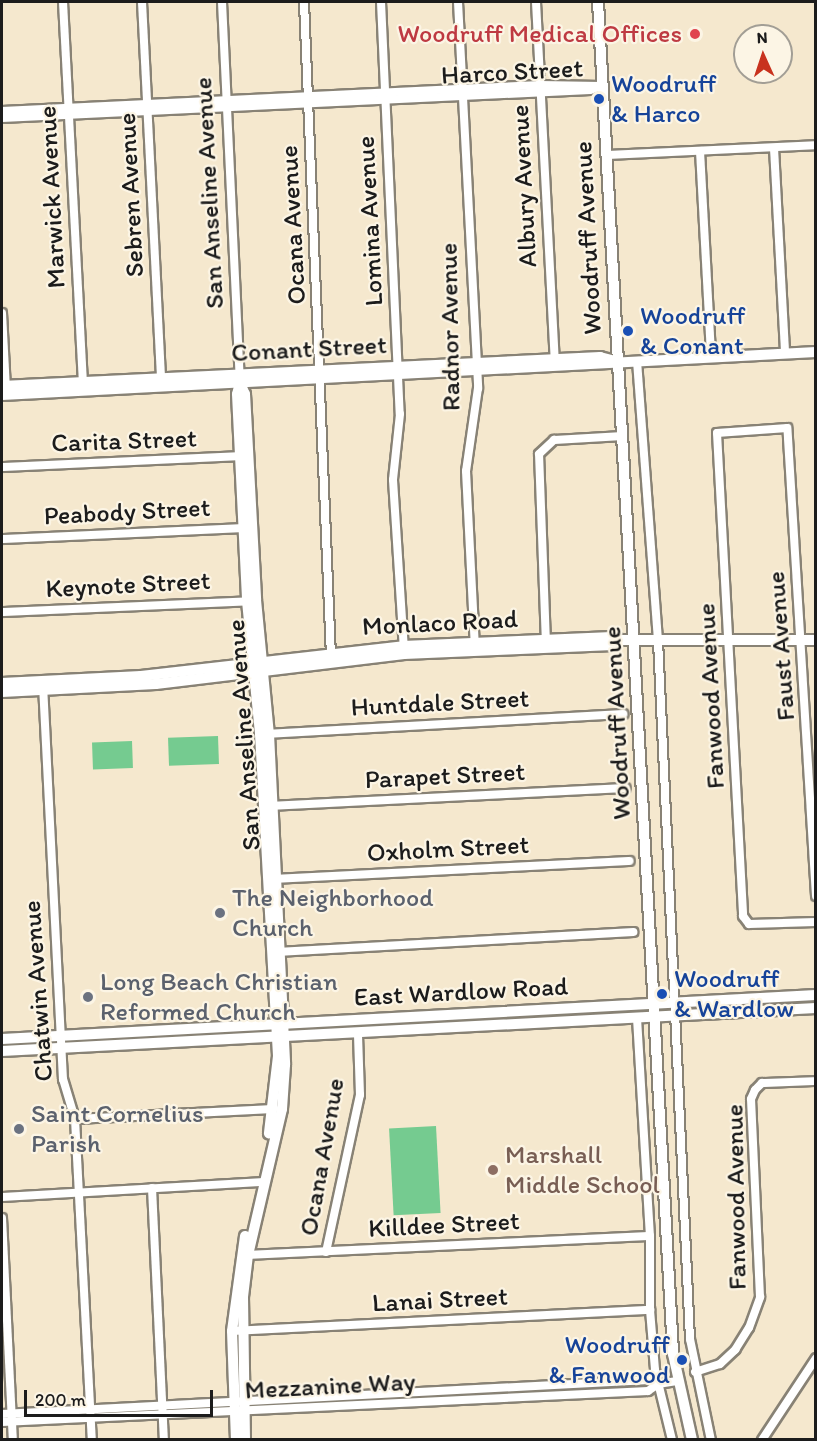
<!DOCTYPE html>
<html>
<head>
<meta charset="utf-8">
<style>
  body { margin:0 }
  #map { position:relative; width:817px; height:1441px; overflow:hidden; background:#f5e8ce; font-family:Itim,sans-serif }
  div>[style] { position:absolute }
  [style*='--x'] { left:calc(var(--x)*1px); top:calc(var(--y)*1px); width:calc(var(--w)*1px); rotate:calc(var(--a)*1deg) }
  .green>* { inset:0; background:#75cb90; transform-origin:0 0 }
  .roads { filter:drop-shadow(2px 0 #888275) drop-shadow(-2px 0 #888275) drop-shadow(0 2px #888275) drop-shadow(0 -2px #888275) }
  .street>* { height:8px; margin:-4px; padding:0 4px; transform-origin:4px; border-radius:4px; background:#fff }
  .secondary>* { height:10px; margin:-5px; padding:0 5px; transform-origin:5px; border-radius:5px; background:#fff }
  .dots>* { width:16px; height:16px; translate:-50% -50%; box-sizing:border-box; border:3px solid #fcf5e5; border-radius:50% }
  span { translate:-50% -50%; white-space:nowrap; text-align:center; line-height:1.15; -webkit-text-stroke:4.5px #fcf5e5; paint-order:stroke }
  .health-label { font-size:26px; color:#be3a42 }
  .right { translate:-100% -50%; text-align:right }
  .street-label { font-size:26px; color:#1c1c1c }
  .transit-label { font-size:26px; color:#164399 }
  .left { translate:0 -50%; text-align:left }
  .worship-label { font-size:26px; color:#5b616d }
  .education-label { font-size:26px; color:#785e54 }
  .frame { position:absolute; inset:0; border:3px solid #1c1c1c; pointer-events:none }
  .north { position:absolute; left:733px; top:24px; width:60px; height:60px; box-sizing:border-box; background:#fcf5e5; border:2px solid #a29e95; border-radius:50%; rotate:357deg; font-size:16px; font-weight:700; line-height:24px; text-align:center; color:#1c1c1c }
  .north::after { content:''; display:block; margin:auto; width:21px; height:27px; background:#c8321e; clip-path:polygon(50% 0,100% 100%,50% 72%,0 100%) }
  .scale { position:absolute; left:24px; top:1390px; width:189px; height:27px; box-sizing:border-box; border:3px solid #1c1c1c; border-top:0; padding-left:8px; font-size:18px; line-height:21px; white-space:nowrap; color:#1c1c1c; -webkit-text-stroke:4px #fcf5e5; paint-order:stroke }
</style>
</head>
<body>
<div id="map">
  <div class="green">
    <i style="left:218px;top:736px;width:28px;height:50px;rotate:88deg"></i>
    <i style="left:132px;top:741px;width:27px;height:40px;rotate:88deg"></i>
    <i style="left:436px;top:1126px;width:87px;height:47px;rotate:87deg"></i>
  </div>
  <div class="roads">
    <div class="street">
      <i style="--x:63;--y:2;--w:385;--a:87"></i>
      <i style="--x:142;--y:2;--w:380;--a:87.1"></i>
      <i style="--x:222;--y:2;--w:377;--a:87.3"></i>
      <i style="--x:304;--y:2;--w:656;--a:87.64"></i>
      <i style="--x:381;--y:2;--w:412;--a:87.4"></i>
      <i style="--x:400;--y:414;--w:66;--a:96.1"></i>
      <i style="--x:393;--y:480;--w:170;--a:86.3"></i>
      <i style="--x:458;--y:2;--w:387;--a:87"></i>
      <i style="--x:478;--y:388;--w:84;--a:98.2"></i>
      <i style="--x:466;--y:471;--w:176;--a:87.1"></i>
      <i style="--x:536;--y:2;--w:361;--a:87"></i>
      <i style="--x:2;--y:111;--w:539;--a:-2.77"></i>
      <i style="--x:540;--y:85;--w:61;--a:0.9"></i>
      <i style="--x:2;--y:118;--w:589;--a:-2.73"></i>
      <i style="--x:590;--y:90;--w:13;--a:-18"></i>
      <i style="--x:774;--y:148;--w:205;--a:86.9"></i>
      <i style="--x:700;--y:151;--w:206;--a:86.9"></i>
      <i style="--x:606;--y:155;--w:210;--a:-2.7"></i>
      <i style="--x:2;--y:313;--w:77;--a:87"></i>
      <i style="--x:637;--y:361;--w:280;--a:85.7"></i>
      <i style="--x:658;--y:640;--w:700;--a:87.38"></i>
      <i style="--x:690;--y:1339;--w:103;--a:78.3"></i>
      <i style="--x:2;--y:467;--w:242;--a:-2.6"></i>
      <i style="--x:2;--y:539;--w:244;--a:-2.6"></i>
      <i style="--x:2;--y:612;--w:250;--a:-2.5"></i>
      <i style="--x:546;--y:644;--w:190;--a:-92.1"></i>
      <i style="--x:539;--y:454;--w:21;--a:-43"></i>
      <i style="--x:554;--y:440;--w:69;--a:-3.3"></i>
      <i style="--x:43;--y:685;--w:395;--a:87.1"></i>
      <i style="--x:63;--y:1079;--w:42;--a:73.3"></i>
      <i style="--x:75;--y:1119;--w:321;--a:87"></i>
      <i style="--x:265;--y:734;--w:359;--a:-3.2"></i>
      <i style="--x:268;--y:806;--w:358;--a:-2.9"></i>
      <i style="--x:272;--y:879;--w:358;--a:-2.9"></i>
      <i style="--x:816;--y:896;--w:469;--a:-93.5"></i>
      <i style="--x:787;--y:428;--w:70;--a:175.9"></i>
      <i style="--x:717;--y:433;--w:484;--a:86.9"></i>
      <i style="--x:743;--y:916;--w:10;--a:53"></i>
      <i style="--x:749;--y:924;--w:67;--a:-1.7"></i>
      <i style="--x:277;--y:952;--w:357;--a:-3.2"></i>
      <i style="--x:637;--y:1018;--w:218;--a:86.6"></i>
      <i style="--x:650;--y:1236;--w:74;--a:90"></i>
      <i style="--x:650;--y:1310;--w:60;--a:85.2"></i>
      <i style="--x:655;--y:1370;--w:72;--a:76.3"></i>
      <i style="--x:75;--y:1119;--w:199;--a:-2.9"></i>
      <i style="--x:152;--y:1188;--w:252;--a:87.3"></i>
      <i style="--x:2;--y:1197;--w:263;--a:-3.3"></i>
      <i style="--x:2;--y:1218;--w:222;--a:87.2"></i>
      <i style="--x:326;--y:1252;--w:161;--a:-77.8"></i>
      <i style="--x:360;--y:1095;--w:61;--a:-91.9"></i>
      <i style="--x:245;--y:1255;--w:405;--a:-2.7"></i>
      <i style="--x:232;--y:1331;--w:419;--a:-2.9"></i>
      <i style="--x:695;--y:1372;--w:26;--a:-18"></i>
      <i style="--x:720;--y:1364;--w:21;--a:-43"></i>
      <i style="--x:735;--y:1350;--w:26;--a:-58"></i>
      <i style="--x:749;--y:1328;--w:33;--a:-70"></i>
      <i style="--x:760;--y:1297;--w:198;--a:-92.6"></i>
      <i style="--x:751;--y:1099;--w:10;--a:-66"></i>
      <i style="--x:755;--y:1090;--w:10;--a:-45"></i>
      <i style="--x:762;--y:1083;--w:54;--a:-2.1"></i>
      <i style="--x:2;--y:1414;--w:648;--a:-3.01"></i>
      <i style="--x:649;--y:1380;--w:10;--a:24"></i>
      <i style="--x:2;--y:1422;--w:647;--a:-2.75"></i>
      <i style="--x:648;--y:1391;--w:12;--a:-35"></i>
      <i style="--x:658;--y:1384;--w:19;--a:-9"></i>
      <i style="--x:762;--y:1440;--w:98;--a:-56.6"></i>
    </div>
    <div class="secondary">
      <i style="--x:598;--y:2;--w:1354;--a:86.82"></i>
      <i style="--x:673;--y:1354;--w:88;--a:77.5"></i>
      <i style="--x:240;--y:383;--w:12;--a:66"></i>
      <i style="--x:245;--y:394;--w:206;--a:86.9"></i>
      <i style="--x:256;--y:600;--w:135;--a:84.5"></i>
      <i style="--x:269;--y:734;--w:331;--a:87.2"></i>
      <i style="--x:285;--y:1065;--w:44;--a:93.9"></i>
      <i style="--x:282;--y:1109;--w:150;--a:103.1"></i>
      <i style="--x:248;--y:1255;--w:42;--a:96.8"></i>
      <i style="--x:243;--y:1297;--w:143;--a:89.2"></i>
      <i style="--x:240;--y:383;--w:11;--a:105"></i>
      <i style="--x:237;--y:394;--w:207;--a:87.2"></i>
      <i style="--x:247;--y:601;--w:134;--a:84.4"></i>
      <i style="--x:260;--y:734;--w:323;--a:86.8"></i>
      <i style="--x:278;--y:1056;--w:78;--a:96.7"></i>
      <i style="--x:2;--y:386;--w:599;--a:-2.78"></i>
      <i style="--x:600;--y:357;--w:16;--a:15"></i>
      <i style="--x:2;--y:395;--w:815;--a:-3.02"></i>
      <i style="--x:2;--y:683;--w:139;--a:-2.9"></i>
      <i style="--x:141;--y:676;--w:264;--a:-6.5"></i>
      <i style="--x:403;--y:646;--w:209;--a:-2.5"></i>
      <i style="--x:612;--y:637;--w:9;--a:21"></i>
      <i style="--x:620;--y:640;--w:196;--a:0"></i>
      <i style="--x:2;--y:692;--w:154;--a:-3"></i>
      <i style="--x:156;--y:684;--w:250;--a:-6.9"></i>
      <i style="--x:404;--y:654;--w:209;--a:-2.5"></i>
      <i style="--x:613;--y:645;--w:9;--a:-36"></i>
      <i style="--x:2;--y:1039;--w:815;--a:-3.09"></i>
      <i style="--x:2;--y:1051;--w:815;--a:-3.02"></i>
      <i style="--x:236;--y:1440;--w:109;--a:-92.1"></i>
      <i style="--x:232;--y:1331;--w:96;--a:-82.2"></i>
    </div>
  </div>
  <div class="dots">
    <i style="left:695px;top:34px;background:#e0444e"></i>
    <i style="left:599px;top:99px;background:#1a4fb4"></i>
    <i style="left:628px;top:331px;background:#1a4fb4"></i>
    <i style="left:220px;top:913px;background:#6b7280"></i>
    <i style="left:662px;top:994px;background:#1a4fb4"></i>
    <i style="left:88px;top:997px;background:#6b7280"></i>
    <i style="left:19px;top:1129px;background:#6b7280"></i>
    <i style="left:493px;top:1170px;background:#8d6e63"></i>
    <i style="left:682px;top:1360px;background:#1a4fb4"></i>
  </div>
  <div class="health-label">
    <span class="right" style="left:682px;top:34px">Woodruff Medical Offices</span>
  </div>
  <div class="street-label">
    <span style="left:512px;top:72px;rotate:-3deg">Harco Street</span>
    <span style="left:524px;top:186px;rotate:-93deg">Albury Avenue</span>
    <span style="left:209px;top:193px;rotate:-93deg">San Anseline Avenue</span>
    <span style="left:131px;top:195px;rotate:-93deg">Sebren Avenue</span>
    <span style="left:52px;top:197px;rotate:-93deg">Marwick Avenue</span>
    <span style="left:370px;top:221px;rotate:-93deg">Lomina Avenue</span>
    <span style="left:293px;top:225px;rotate:-93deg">Ocana Avenue</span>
    <span style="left:588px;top:238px;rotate:-93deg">Woodruff Avenue</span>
    <span style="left:450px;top:327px;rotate:-91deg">Radnor Avenue</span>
    <span style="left:309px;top:349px;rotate:-3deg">Conant Street</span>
    <span style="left:124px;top:441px;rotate:-2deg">Carita Street</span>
    <span style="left:127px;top:512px;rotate:-3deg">Peabody Street</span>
    <span style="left:128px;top:585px;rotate:-3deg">Keynote Street</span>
    <span style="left:440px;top:623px;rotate:-3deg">Monlaco Road</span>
    <span style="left:781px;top:646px;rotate:-94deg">Faust Avenue</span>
    <span style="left:711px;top:696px;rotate:-93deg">Fanwood Avenue</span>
    <span style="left:440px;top:703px;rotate:-3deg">Huntdale Street</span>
    <span style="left:617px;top:723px;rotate:-93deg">Woodruff Avenue</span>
    <span style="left:244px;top:735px;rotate:-94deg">San Anseline Avenue</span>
    <span style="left:445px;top:776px;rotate:-3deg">Parapet Street</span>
    <span style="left:448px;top:849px;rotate:-3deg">Oxholm Street</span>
    <span style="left:38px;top:991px;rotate:-94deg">Chatwin Avenue</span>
    <span style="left:461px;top:992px;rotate:-3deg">East Wardlow Road</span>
    <span style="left:322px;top:1157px;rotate:-80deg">Ocana Avenue</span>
    <span style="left:736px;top:1197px;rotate:-91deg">Fanwood Avenue</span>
    <span style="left:444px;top:1225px;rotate:-3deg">Killdee Street</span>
    <span style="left:440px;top:1300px;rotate:-3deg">Lanai Street</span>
    <span style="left:330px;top:1386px;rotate:-3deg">Mezzanine Way</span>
  </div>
  <div class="transit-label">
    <span class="left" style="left:611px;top:99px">Woodruff<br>&amp; Harco</span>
    <span class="left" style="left:640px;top:331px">Woodruff<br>&amp; Conant</span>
    <span class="left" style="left:674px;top:994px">Woodruff<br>&amp; Wardlow</span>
    <span class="right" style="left:670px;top:1360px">Woodruff<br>&amp; Fanwood</span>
  </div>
  <div class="worship-label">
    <span class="left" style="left:232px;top:913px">The Neighborhood<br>Church</span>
    <span class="left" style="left:100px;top:997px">Long Beach Christian<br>Reformed Church</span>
    <span class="left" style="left:31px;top:1129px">Saint Cornelius<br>Parish</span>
  </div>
  <div class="education-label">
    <span class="left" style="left:505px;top:1170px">Marshall<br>Middle School</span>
  </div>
  <div class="frame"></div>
  <div class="north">N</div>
  <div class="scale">200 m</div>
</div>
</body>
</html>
